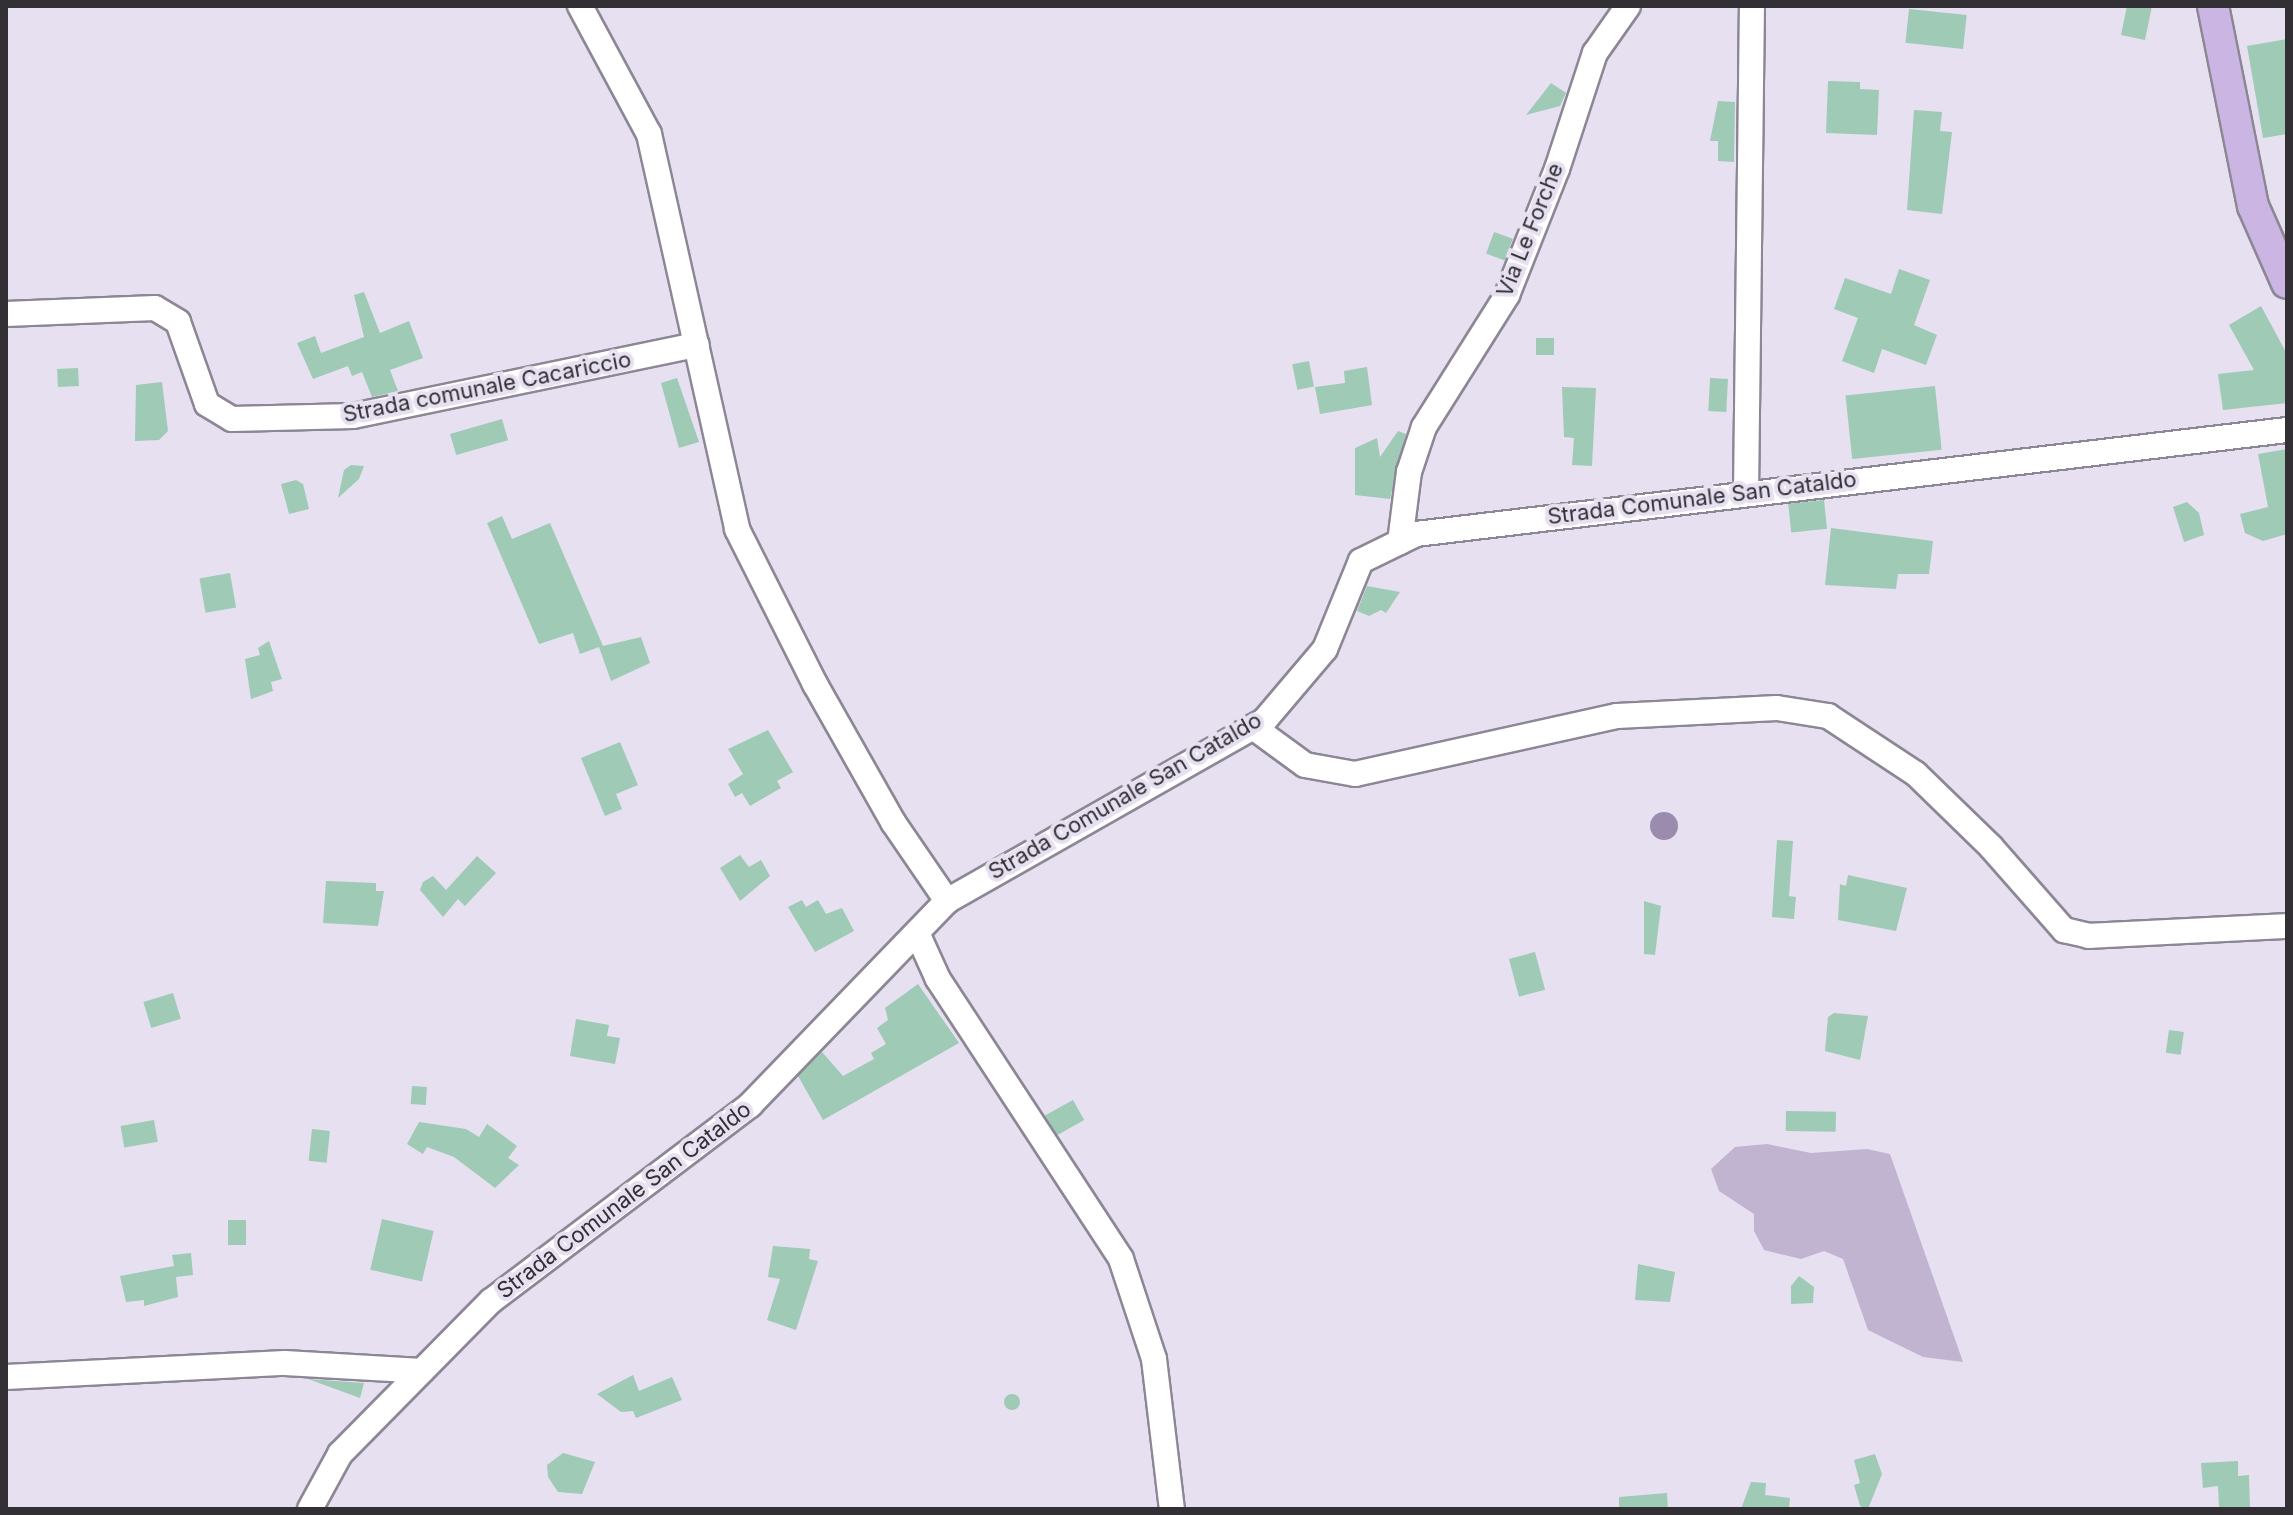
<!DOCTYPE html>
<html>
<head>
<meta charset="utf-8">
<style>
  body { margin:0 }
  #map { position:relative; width:2293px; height:1515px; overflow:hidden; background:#e7e0f0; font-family:Inter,sans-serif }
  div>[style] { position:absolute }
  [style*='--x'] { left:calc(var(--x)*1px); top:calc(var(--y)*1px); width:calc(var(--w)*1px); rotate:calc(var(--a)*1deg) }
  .green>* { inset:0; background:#c1b4d1 }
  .water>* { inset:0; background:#9b8bad }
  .round { border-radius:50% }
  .building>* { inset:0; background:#9ecab6; transform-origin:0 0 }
  .roads { filter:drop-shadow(2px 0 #8d8795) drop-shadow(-2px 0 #8d8795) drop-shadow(0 2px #8d8795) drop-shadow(0 -2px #8d8795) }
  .minor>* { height:24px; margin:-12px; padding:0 12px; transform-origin:12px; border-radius:12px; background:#fff }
  .major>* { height:30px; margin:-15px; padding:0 15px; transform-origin:15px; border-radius:15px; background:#cbb5e3 }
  span { translate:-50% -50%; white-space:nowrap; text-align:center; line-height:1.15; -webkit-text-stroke:8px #e7e0f0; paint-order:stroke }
  .street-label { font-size:22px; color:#322f35 }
  .frame { position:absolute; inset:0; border:8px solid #322f35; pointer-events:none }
</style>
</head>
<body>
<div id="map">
  <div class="green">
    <i style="clip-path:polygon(1767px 1144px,1811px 1153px,1867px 1149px,1890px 1154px,1963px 1362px,1923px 1357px,1868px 1330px,1843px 1259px,1824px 1251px,1801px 1259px,1764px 1250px,1754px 1231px,1754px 1214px,1719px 1191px,1711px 1169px,1735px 1147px)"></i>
  </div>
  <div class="water">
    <i class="round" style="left:1650px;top:812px;width:28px;height:28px"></i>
  </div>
  <div class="building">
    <i style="clip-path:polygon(2127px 6px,2152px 6px,2145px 40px,2121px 35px)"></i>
    <i style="left:1909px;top:9px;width:58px;height:34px;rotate:6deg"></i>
    <i style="clip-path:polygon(2287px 39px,2287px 134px,2263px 138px,2247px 46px)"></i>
    <i style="clip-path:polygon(1828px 81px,1860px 82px,1860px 89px,1879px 90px,1877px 135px,1826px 133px)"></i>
    <i style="clip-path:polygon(1551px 83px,1566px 93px,1560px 106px,1526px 115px)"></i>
    <i style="clip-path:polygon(1718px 101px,1735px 102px,1734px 162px,1718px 161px,1718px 141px,1710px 141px)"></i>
    <i style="clip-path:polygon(1914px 110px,1942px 112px,1940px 131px,1952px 132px,1942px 214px,1907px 210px)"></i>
    <i style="left:1494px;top:232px;width:20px;height:23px;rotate:20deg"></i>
    <i style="clip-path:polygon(1899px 269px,1930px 280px,1914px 325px,1937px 335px,1926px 365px,1882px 349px,1874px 373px,1842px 361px,1858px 318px,1834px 309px,1845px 278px,1891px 294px)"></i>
    <i style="clip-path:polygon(364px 292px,380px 333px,409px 321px,423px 358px,390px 370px,398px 391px,372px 397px,362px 372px,352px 376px,348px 366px,313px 379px,297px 343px,315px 336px,321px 353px,364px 337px,354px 295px)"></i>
    <i style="clip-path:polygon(2261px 306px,2287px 354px,2287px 403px,2223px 410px,2218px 374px,2254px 370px,2229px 325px)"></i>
    <i style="left:1536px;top:338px;width:18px;height:17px"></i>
    <i style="left:1309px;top:361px;width:26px;height:17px;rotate:79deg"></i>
    <i style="clip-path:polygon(1367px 367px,1372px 405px,1320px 414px,1315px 387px,1345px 383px,1344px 371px)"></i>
    <i style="left:78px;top:368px;width:18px;height:21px;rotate:87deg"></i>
    <i style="clip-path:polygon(677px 378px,699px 442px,679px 448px,661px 383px)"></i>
    <i style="left:1710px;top:378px;width:18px;height:33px;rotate:3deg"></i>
    <i style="clip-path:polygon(162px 382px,168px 431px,159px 440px,135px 441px,136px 385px)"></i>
    <i style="left:1935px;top:386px;width:64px;height:90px;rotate:84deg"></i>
    <i style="clip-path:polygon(1562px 387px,1596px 388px,1592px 466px,1572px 465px,1574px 438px,1564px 437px)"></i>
    <i style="left:502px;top:419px;width:22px;height:54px;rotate:74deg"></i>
    <i style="clip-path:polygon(1398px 431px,1406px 434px,1390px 499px,1355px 495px,1355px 448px,1377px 438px,1380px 457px)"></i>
    <i style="clip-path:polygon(2287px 449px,2287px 534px,2263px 541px,2245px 533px,2240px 514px,2268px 507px,2258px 454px)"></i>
    <i style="clip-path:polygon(351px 465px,364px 466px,359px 479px,338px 498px,344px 470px)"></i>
    <i style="clip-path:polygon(296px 480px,303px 484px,309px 509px,289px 514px,281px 484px)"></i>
    <i style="left:1824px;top:500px;width:29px;height:36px;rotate:84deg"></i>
    <i style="clip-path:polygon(2187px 502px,2199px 513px,2204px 535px,2184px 542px,2173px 507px)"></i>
    <i style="clip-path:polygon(502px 516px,512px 539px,550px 523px,603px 646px,641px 637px,650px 663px,611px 681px,599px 647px,580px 654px,573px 633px,539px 644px,487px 523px)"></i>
    <i style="clip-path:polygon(1831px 528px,1933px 541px,1929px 574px,1898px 574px,1896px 589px,1825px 585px)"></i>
    <i style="left:230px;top:573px;width:35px;height:31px;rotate:80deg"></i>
    <i style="clip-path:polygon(1367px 586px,1400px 592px,1386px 613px,1381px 610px,1369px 616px,1357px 611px)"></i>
    <i style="clip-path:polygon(269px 641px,282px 679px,271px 682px,273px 691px,251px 699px,245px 659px,260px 655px,258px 648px)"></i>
    <i style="clip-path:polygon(768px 730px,793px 772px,777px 781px,781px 788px,750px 806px,742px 793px,735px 797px,728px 784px,743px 774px,728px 749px)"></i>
    <i style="clip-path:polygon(620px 742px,638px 785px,616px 794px,622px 809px,605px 816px,581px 758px)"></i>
    <i style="clip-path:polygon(1777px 840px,1793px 841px,1789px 896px,1796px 897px,1794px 919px,1772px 917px)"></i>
    <i style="clip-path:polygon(740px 855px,749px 867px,761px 860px,770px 876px,740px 901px,720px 868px)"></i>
    <i style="clip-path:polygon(477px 856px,496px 873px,465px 906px,458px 899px,443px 917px,420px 890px,423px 882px,433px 876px,446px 890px)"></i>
    <i style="clip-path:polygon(1848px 875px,1907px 888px,1896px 931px,1838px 920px,1840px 884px,1846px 886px)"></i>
    <i style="clip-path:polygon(326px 881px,376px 883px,376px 891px,384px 891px,378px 926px,323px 923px)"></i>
    <i style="clip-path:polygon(802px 900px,806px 907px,818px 900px,826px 914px,842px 908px,854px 931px,815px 952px,788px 907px)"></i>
    <i style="clip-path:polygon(1644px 901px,1661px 906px,1655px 955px,1644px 954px)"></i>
    <i style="left:1535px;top:952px;width:39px;height:27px;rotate:75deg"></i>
    <i style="clip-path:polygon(918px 984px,959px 1043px,823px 1120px,798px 1076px,822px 1052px,843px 1076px,874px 1059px,871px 1053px,886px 1044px,877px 1028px,888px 1020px,885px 1008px)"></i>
    <i style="left:173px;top:993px;width:27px;height:31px;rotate:73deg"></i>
    <i style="clip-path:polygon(1834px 1013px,1868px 1016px,1860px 1060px,1825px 1051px,1828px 1017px)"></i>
    <i style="clip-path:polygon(576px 1019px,609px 1025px,607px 1036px,620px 1038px,615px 1064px,570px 1056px)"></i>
    <i style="left:2169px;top:1030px;width:15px;height:23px;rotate:8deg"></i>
    <i style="left:412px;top:1086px;width:15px;height:18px;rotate:4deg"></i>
    <i style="left:1073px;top:1100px;width:23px;height:32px;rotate:61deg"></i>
    <i style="left:1786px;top:1111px;width:50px;height:20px;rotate:1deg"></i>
    <i style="left:154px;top:1120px;width:22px;height:34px;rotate:80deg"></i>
    <i style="clip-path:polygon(419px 1122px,466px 1129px,479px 1137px,487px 1124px,517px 1146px,508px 1158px,519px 1165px,495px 1188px,454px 1157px,427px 1147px,423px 1154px,407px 1144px)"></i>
    <i style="left:312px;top:1129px;width:18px;height:32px;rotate:6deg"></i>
    <i style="left:382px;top:1219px;width:53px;height:52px;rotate:13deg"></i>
    <i style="left:228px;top:1220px;width:18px;height:25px"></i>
    <i style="clip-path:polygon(773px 1246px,810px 1249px,809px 1259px,818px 1261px,796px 1330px,767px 1320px,780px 1279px,768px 1277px)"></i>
    <i style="clip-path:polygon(191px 1253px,193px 1275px,176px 1277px,178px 1297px,144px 1306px,144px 1300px,126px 1302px,120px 1276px,174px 1266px,172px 1255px)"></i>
    <i style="clip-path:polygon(1638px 1264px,1675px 1272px,1670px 1302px,1635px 1300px)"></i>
    <i style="clip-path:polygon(1799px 1276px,1814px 1287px,1813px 1303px,1791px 1304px,1791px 1286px)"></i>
    <i style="clip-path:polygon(633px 1375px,639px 1391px,672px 1377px,682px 1400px,636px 1418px,633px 1411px,621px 1412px,597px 1394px)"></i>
    <i style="clip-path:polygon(308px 1379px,364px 1383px,360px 1398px)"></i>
    <i class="round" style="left:1004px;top:1394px;width:16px;height:16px"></i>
    <i style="clip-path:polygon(563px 1453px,595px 1462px,582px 1494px,558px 1492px,548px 1477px,547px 1465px)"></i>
    <i style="clip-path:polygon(1875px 1454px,1882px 1474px,1868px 1509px,1860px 1506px,1854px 1485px,1860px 1483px,1854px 1460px)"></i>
    <i style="clip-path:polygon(2238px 1461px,2238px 1476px,2249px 1475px,2250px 1509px,2219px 1509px,2218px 1486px,2203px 1488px,2201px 1463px)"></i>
    <i style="clip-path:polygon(1751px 1482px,1766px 1483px,1765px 1495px,1790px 1498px,1789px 1509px,1741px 1509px)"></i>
    <i style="clip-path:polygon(1667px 1493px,1668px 1509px,1619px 1509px,1619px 1497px)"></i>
  </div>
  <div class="roads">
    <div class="minor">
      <i style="--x:580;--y:6;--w:145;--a:61.7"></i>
      <i style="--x:649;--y:134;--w:405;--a:77.4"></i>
      <i style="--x:737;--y:529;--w:174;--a:63.3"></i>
      <i style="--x:815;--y:684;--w:159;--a:60.5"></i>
      <i style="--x:893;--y:822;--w:96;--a:55.6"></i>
      <i style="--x:6;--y:314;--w:149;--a:-2.3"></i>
      <i style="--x:155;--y:308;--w:27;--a:31"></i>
      <i style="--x:178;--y:322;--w:87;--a:70.5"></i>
      <i style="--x:207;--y:404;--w:29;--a:31"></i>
      <i style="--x:232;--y:419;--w:121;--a:-1.4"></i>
      <i style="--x:353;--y:416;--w:351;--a:-11.7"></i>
      <i style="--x:1746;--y:493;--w:487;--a:-89.3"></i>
      <i style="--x:1400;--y:542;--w:71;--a:-82.7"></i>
      <i style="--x:1409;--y:472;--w:47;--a:-71.6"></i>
      <i style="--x:1424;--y:427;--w:156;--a:-57.8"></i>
      <i style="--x:1507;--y:295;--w:136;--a:-68.4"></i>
      <i style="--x:1557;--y:169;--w:122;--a:-71.9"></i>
      <i style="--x:1595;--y:53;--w:57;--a:-54.9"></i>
      <i style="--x:1253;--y:727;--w:64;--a:36.2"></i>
      <i style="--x:1305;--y:765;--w:51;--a:10.2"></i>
      <i style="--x:1355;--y:774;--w:268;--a:-12.5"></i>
      <i style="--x:1617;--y:716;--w:160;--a:-2.9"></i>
      <i style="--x:1777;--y:708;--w:52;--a:8.9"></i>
      <i style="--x:1828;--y:716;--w:105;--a:33.4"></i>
      <i style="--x:1916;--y:774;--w:105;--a:44.2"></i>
      <i style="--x:1991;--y:847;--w:111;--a:48.7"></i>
      <i style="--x:2064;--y:930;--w:26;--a:13"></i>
      <i style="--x:2089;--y:936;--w:198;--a:-2.9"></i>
      <i style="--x:918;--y:935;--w:48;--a:65.6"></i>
      <i style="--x:938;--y:979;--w:334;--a:56.8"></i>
      <i style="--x:1121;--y:1259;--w:105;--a:71.7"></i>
      <i style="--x:1154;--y:1359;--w:151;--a:83.2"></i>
      <i style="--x:6;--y:1377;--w:279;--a:-2.9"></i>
      <i style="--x:285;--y:1363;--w:137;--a:3.3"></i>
      <i style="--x:310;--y:1509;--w:63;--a:-61.4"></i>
      <i style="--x:340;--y:1454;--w:215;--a:-45.4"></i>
      <i style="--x:491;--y:1301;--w:325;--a:-37.1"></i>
      <i style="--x:750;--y:1105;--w:284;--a:-46"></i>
      <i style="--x:947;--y:901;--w:365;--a:-29.6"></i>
      <i style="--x:1264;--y:721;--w:94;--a:-49.7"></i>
      <i style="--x:1325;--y:649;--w:95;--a:-67.8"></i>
      <i style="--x:1361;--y:561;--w:61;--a:-26.1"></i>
      <i style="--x:1416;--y:534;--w:877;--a:-6.81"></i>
    </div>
    <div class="major">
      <i style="--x:2213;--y:6;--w:204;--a:78.7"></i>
      <i style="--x:2253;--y:206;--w:84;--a:66.2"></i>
    </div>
  </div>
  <div class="street-label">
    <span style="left:1530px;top:230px;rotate:-68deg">Via Le Forche</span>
    <span style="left:487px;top:387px;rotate:-11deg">Strada comunale Cacariccio</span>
    <span style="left:1702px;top:498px;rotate:-7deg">Strada Comunale San Cataldo</span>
    <span style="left:1125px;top:796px;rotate:-30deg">Strada Comunale San Cataldo</span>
    <span style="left:624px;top:1200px;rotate:-37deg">Strada Comunale San Cataldo</span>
  </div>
  <div class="frame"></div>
</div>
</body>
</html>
